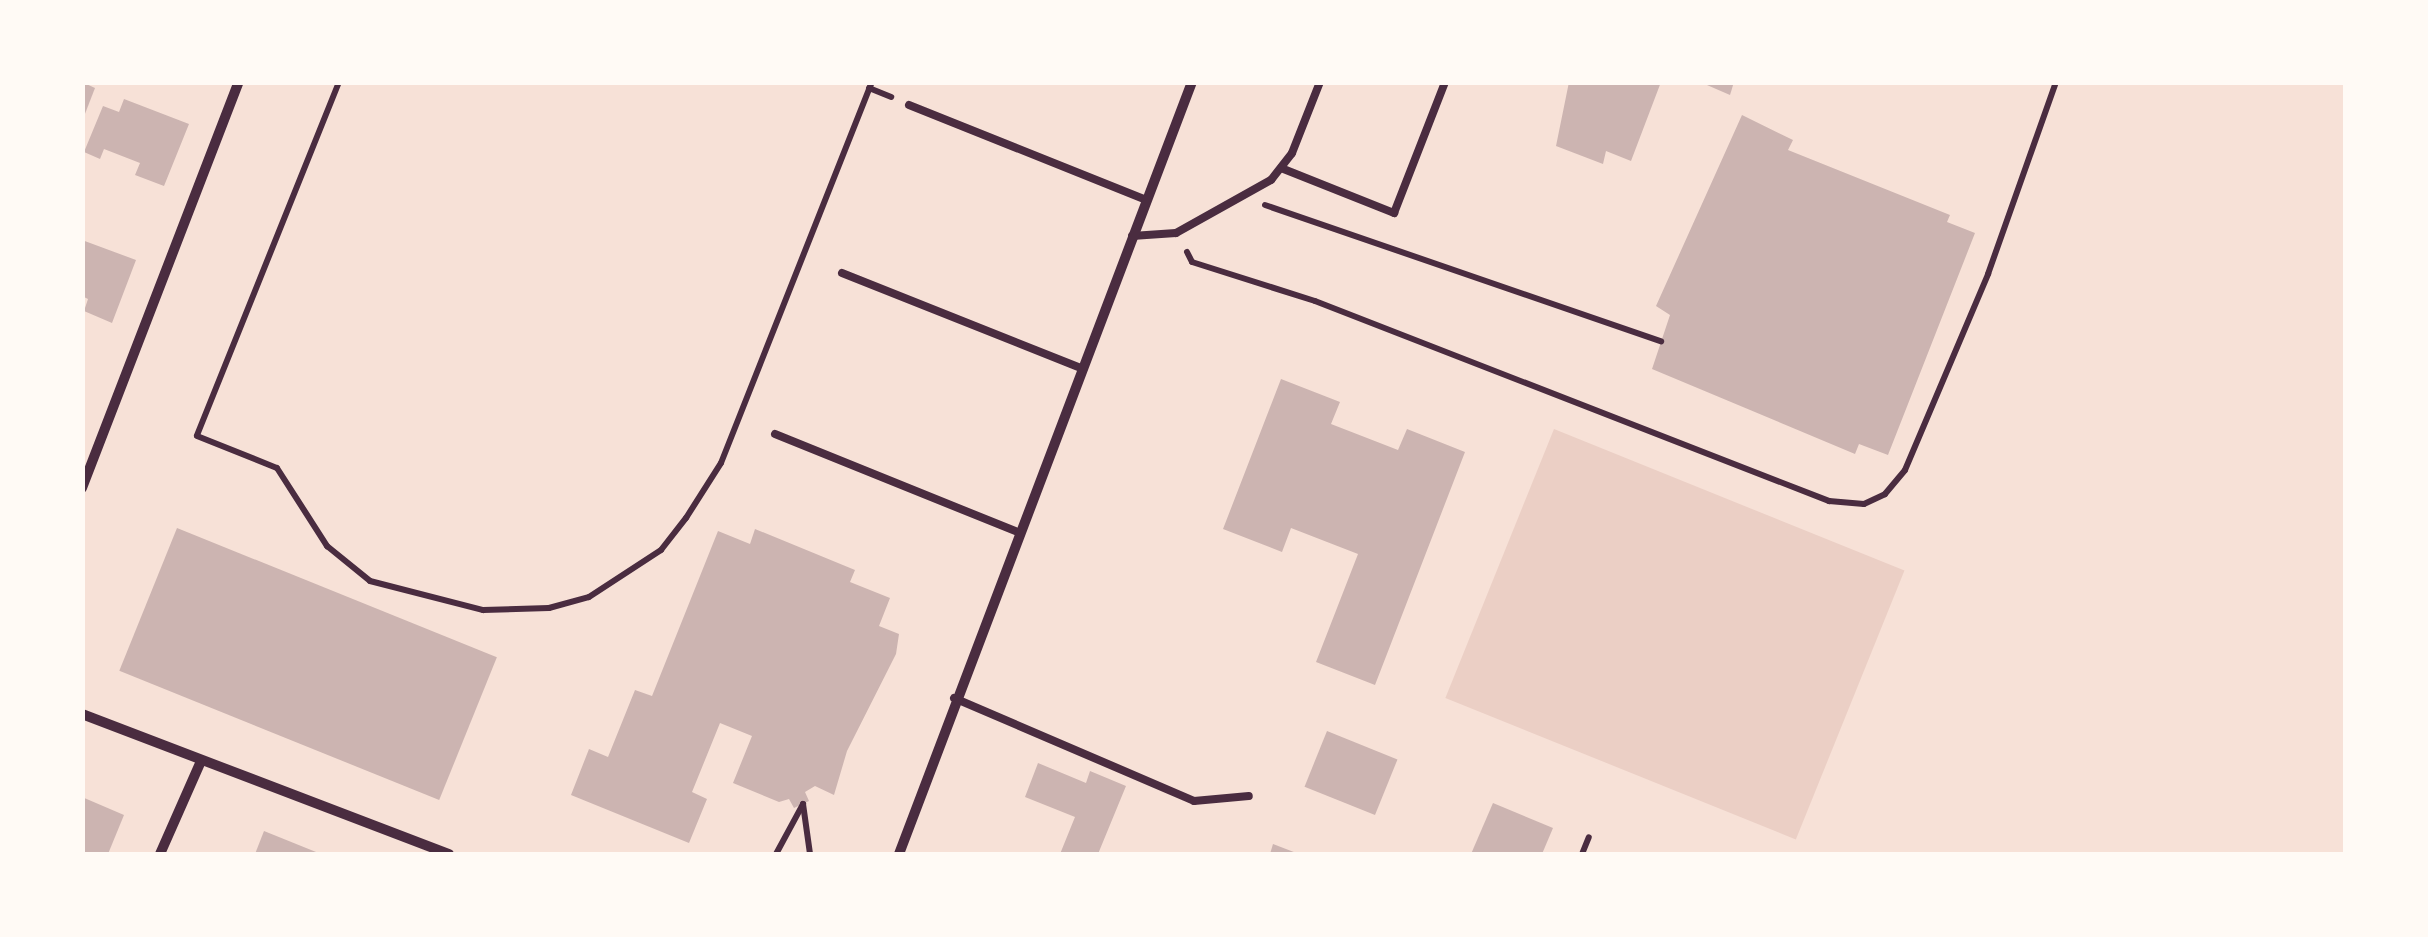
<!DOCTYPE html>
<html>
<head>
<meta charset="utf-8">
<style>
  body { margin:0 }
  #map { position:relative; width:2428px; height:937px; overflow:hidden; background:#f7e1d7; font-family:Ubuntu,sans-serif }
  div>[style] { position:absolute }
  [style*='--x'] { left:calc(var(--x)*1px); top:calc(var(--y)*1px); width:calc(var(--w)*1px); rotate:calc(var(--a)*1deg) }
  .green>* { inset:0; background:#ebcfc5; transform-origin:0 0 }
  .building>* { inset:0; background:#ccb4b1; transform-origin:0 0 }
  .path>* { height:6px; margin:-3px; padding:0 3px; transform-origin:3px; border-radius:3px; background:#4a2c40 }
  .service>* { height:8px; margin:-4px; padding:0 4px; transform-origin:4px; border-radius:4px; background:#4a2c40 }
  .minor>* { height:10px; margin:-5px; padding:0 5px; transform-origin:5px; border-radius:5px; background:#4a2c40 }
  span { translate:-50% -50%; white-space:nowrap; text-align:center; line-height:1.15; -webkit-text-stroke:9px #fffaf5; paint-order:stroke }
  .frame { position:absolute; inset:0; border:85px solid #fffaf5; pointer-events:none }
</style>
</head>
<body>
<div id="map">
  <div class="green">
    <i style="left:1554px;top:429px;width:378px;height:290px;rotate:22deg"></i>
  </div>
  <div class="building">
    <i style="clip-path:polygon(82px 82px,95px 88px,83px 119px,82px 119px)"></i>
    <i style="clip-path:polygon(1569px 82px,1661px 82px,1631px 161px,1606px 151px,1603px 164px,1556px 146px)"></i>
    <i style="clip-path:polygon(1700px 82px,1734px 82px,1730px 95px)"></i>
    <i style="clip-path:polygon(124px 99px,189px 124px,164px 186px,135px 175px,140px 163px,104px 149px,100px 159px,84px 152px,103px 106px,119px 112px)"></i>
    <i style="clip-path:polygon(1742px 115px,1793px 140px,1788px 150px,1950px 215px,1947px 222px,1975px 233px,1888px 455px,1859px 444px,1855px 454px,1652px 369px,1670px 315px,1656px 306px)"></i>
    <i style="clip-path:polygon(82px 240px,136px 260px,112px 323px,84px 311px,88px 299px,82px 296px)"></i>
    <i style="clip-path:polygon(1281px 379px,1340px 402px,1331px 424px,1398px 450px,1407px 429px,1465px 452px,1375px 685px,1316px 662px,1358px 554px,1291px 528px,1282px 552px,1223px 529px)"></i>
    <i style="left:177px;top:528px;width:345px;height:154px;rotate:22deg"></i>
    <i style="clip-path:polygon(755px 529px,855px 570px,850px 582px,890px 598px,879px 626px,899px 634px,896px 654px,847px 751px,834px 795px,815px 786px,805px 792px,809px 801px,794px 808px,789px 799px,779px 802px,733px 783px,752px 736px,720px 723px,692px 792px,707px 799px,689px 843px,571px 795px,589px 749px,608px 757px,635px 690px,652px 696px,718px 531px,750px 544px)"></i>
    <i style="left:1327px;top:731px;width:76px;height:60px;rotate:22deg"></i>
    <i style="clip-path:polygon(1038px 763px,1086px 783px,1090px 771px,1126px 786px,1098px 854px,1060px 854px,1075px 817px,1025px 797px)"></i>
    <i style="clip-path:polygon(82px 797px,124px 815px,108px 854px,82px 854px)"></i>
    <i style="clip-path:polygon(1493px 803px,1553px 828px,1542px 854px,1471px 854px)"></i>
    <i style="clip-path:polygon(264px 831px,321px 854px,255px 854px)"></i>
    <i style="clip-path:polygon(1273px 844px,1299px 854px,1270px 854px)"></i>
  </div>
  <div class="path">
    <i style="--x:339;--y:82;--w:381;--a:111.9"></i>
    <i style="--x:197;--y:436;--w:86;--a:21.8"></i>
    <i style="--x:277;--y:468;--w:93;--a:57.3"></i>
    <i style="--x:327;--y:546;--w:55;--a:39.1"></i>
    <i style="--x:370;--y:581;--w:117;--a:14.4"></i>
    <i style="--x:483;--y:610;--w:66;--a:-1.7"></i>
    <i style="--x:549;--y:608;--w:41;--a:-15.4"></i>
    <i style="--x:589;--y:597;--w:86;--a:-33.1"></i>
    <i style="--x:661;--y:550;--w:41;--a:-52"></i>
    <i style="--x:686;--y:518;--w:65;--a:-57.5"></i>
    <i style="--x:721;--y:463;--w:410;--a:-68.4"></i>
    <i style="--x:869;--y:88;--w:24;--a:22"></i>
    <i style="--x:1265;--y:205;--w:419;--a:19"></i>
    <i style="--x:1187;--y:252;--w:11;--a:63"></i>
    <i style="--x:1192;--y:262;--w:129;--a:17.6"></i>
    <i style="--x:1315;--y:301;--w:552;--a:21.26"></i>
    <i style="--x:1829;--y:501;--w:35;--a:5"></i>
    <i style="--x:1864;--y:504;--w:23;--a:-25"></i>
    <i style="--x:1885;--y:494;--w:31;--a:-50"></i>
    <i style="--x:1905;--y:470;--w:213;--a:-67"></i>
    <i style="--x:1988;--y:274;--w:204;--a:-70.5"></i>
    <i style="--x:776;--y:854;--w:57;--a:-61.6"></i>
    <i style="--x:803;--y:804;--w:50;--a:82"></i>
    <i style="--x:1582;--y:854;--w:18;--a:-68"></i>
  </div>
  <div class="service">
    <i style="--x:909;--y:105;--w:255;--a:21.8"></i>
    <i style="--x:1281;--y:168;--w:122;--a:21.7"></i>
    <i style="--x:1394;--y:213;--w:141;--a:-68.7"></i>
    <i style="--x:1132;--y:236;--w:44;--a:-3.9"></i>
    <i style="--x:1176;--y:233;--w:109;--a:-29.2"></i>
    <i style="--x:1271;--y:180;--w:34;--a:-52"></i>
    <i style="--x:1292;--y:153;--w:76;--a:-68.5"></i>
    <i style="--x:842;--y:273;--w:257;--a:21.7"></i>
    <i style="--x:775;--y:434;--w:262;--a:22"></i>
    <i style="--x:954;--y:698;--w:261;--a:23.2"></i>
    <i style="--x:1194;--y:801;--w:55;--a:-5.2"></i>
  </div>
  <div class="minor">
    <i style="--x:82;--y:488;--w:435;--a:-68.9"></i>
    <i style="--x:82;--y:714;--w:393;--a:20.9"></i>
    <i style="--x:160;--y:854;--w:102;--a:-66.2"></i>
    <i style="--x:899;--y:854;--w:826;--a:-69.22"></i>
  </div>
  <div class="frame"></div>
</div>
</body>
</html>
